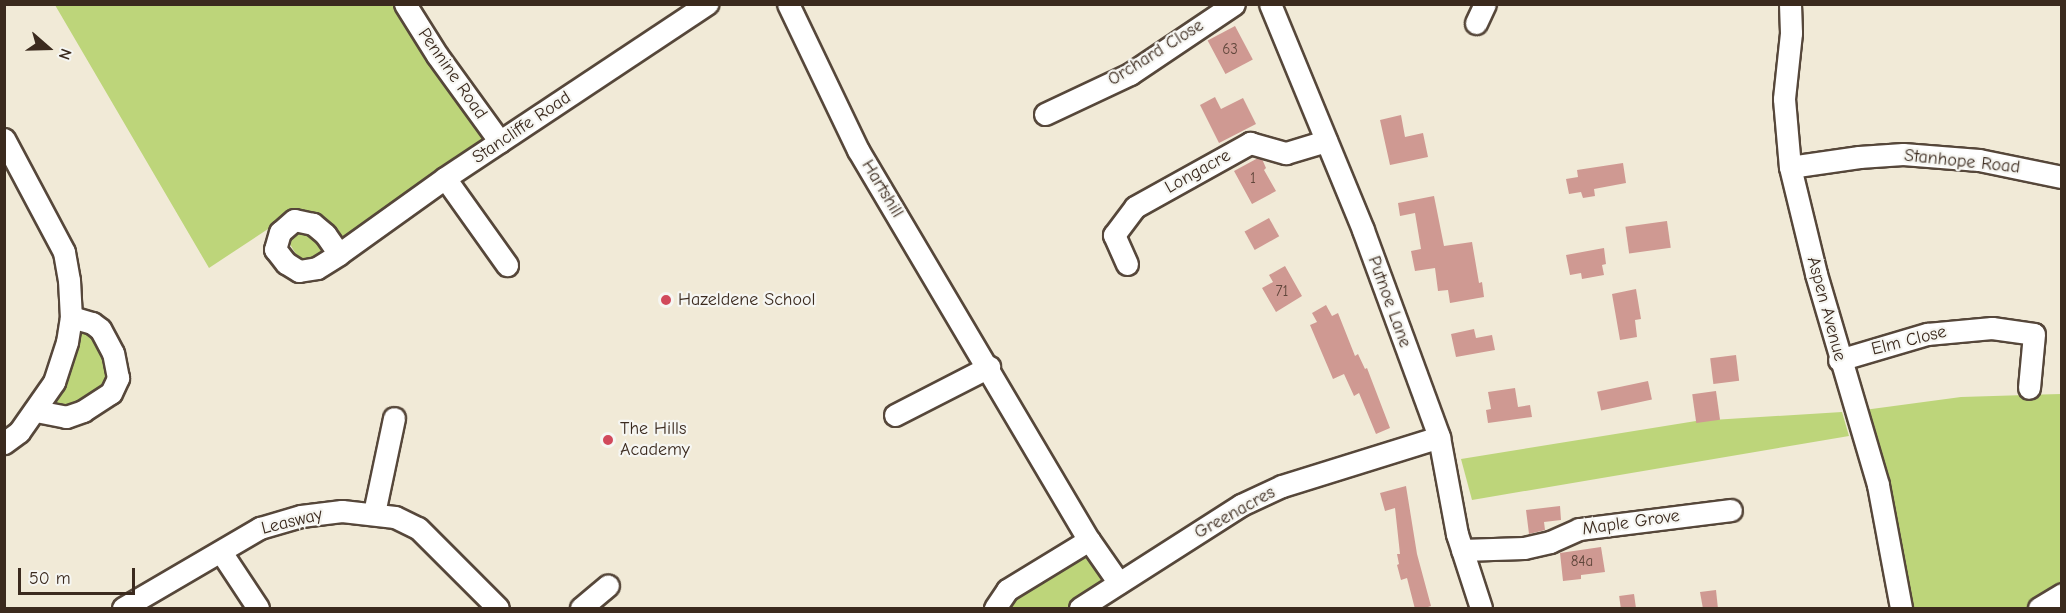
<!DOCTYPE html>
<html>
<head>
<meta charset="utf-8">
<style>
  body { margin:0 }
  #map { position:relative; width:2066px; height:613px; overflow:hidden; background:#f1ead7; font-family:"Comic Neue",sans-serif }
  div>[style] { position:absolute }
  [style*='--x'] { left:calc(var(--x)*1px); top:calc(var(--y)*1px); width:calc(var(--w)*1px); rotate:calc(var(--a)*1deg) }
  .green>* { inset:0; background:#bdd57a }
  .building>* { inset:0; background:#cf9992; transform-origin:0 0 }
  .roads { filter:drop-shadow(2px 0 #56473a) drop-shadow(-2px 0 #56473a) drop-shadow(0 2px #56473a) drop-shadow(0 -2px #56473a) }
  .minor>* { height:21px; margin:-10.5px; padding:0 10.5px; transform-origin:10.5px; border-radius:10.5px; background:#fff }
  .dots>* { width:16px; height:16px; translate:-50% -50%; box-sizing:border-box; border:3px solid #f6f6f2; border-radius:50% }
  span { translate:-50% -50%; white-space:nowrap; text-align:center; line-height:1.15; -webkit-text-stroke:4.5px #f6f6f2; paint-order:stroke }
  .number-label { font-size:15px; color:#60463b }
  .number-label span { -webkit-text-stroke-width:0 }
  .street-label { font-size:18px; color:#3b2a1e }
  .poi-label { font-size:18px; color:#3b2a1e }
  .left { translate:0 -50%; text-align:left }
  .frame { position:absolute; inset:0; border:6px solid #3b2a1e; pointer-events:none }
  .north { position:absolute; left:18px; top:18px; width:60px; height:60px; -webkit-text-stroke:4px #f6f6f2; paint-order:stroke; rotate:110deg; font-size:16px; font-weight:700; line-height:24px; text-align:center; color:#3b2a1e }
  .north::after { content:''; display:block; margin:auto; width:21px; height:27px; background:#3b2a1e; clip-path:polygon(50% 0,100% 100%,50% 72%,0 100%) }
  .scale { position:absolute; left:18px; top:568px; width:117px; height:27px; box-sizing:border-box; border:3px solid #3b2a1e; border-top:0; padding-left:8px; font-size:18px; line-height:21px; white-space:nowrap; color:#3b2a1e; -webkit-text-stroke:4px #f6f6f2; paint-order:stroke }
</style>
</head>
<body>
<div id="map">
  <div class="green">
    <i style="clip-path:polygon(55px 5px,395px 5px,485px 130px,478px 150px,316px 260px,299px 259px,277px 223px,209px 268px)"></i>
    <i style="clip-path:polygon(84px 327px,94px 332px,112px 367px,111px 380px,71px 412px,54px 409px,53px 397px,77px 333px)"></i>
    <i style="clip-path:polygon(2061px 394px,2061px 587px,2026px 608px,1909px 608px,1864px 410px,1961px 397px)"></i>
    <i style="clip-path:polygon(1842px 412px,1849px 436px,1472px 500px,1461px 459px,1696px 421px)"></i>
    <i style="clip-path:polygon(1086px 553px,1106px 585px,1069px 608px,1003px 608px,1007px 601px)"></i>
  </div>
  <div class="building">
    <i style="left:1235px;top:26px;width:38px;height:31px;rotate:62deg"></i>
    <i style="clip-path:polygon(1215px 97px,1221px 109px,1243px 98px,1256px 124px,1219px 143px,1200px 105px)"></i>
    <i style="clip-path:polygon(1401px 115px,1405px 137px,1423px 133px,1428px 157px,1390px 165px,1380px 120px)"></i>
    <i style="clip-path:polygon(1258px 158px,1262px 159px,1266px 168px,1264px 170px,1276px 191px,1252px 204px,1234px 171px)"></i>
    <i style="clip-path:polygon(1623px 163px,1626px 183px,1594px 189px,1595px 196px,1583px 198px,1581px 192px,1569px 194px,1566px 179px,1578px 177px,1577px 170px)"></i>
    <i style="clip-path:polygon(1434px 196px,1444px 246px,1472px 242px,1479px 283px,1482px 282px,1484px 297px,1450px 303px,1448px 290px,1438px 291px,1435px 268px,1415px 271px,1411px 251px,1421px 249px,1415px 213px,1400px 216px,1398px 203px)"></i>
    <i style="left:1269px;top:218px;width:21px;height:28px;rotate:61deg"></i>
    <i style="left:1667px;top:221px;width:27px;height:42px;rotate:82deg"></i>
    <i style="clip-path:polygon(1604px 248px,1606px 264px,1602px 265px,1604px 275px,1582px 279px,1581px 273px,1570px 275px,1566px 255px)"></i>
    <i style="clip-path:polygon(1285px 266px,1302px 296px,1276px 312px,1262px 288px,1273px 282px,1269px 275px)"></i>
    <i style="clip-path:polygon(1636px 289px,1641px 319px,1635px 320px,1637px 337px,1620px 340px,1612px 294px)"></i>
    <i style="clip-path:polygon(1326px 305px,1332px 316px,1338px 313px,1355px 356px,1358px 354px,1365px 369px,1367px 368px,1390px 428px,1376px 434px,1359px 393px,1354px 396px,1344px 374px,1333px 379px,1310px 325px,1317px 322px,1312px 313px)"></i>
    <i style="clip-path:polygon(1474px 329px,1476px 338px,1492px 335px,1495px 350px,1456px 357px,1451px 334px)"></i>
    <i style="left:1736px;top:355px;width:26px;height:26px;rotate:83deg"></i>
    <i style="left:1648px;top:381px;width:19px;height:52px;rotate:78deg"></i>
    <i style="clip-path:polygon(1515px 388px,1518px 407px,1530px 405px,1532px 417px,1488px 423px,1486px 410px,1491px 409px,1488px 392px)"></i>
    <i style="left:1716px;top:391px;width:29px;height:24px;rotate:82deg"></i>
    <i style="clip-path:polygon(1406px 486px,1417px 554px,1431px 606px,1422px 609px,1415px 609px,1407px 578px,1401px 580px,1397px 565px,1399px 564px,1397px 554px,1400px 554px,1395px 508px,1385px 511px,1380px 493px)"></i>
    <i style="clip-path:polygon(1560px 506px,1561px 520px,1544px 522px,1545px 530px,1529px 534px,1526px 510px)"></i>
    <i style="clip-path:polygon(1601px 547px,1605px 572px,1581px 575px,1581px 579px,1563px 581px,1560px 553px)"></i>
    <i style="clip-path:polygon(1716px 590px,1718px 609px,1703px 609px,1700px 592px)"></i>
    <i style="left:1634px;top:594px;width:15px;height:15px;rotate:82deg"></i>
  </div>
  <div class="roads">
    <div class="minor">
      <i style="--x:405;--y:4;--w:60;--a:57.9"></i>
      <i style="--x:437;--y:55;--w:107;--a:54.1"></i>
      <i style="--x:788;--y:4;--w:162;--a:64.4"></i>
      <i style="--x:858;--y:150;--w:453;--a:59.4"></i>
      <i style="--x:1089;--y:540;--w:52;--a:55.1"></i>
      <i style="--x:1270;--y:4;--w:244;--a:67.6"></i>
      <i style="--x:1363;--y:230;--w:221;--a:69.8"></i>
      <i style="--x:1439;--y:437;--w:99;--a:79.5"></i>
      <i style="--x:1457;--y:534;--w:78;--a:72"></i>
      <i style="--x:1790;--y:4;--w:29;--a:88"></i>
      <i style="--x:1791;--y:33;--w:66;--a:96.1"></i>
      <i style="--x:1784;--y:99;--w:68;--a:85"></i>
      <i style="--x:1790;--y:167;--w:110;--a:76.3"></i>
      <i style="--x:1816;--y:274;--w:220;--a:73.6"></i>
      <i style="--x:1878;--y:485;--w:125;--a:79.4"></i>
      <i style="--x:1476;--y:23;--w:21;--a:-65"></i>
      <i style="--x:1045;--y:114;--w:94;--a:-25.2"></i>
      <i style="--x:1130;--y:74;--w:125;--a:-33.9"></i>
      <i style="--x:4;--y:139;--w:128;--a:62"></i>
      <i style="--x:64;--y:252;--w:28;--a:80"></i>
      <i style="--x:69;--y:280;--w:37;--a:87"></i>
      <i style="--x:71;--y:317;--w:25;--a:99"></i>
      <i style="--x:67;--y:342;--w:42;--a:108"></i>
      <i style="--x:54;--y:382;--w:61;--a:125"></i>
      <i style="--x:19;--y:432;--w:19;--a:144"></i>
      <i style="--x:1790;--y:167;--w:70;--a:-8.2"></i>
      <i style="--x:1859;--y:157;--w:44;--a:-3.9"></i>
      <i style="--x:1903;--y:154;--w:76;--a:4.5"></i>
      <i style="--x:1979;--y:160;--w:85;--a:11.6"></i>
      <i style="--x:445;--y:178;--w:107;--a:54.5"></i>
      <i style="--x:339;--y:254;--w:24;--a:-125"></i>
      <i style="--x:325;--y:234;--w:16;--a:-140"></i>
      <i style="--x:313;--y:224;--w:19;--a:-168"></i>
      <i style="--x:294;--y:220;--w:18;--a:139"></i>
      <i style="--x:280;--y:232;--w:18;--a:106"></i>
      <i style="--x:275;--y:249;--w:18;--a:52"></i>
      <i style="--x:286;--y:263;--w:15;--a:32"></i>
      <i style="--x:299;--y:271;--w:18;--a:-9"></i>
      <i style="--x:317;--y:268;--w:26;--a:-32"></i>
      <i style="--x:339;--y:254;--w:130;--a:-35.6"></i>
      <i style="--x:445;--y:178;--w:315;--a:-33.6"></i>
      <i style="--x:1127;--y:264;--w:32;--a:-114"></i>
      <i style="--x:1114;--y:235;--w:35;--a:-53"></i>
      <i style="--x:1135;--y:207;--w:132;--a:-29.1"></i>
      <i style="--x:1250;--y:143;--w:37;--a:16"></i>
      <i style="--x:1286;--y:153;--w:42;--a:-16.7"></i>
      <i style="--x:1839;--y:360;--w:92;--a:-16.5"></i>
      <i style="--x:1927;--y:334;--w:65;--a:-5.3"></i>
      <i style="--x:1992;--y:328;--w:42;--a:8.1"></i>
      <i style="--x:2034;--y:334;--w:54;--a:95.3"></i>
      <i style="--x:36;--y:411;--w:31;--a:11"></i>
      <i style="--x:66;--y:417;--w:18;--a:-19"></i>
      <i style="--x:83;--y:411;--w:33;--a:-33"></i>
      <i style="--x:111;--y:393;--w:17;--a:-65"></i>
      <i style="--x:118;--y:378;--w:25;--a:-101"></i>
      <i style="--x:113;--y:353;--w:27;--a:-118"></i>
      <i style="--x:100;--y:329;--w:10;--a:-143"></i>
      <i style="--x:92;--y:323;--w:22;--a:-164"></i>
      <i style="--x:895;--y:415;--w:106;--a:-27.1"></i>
      <i style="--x:374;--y:513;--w:97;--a:-78.1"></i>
      <i style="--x:1462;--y:550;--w:62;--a:-1.8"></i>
      <i style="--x:1524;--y:548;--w:27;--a:-13"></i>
      <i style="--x:1550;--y:542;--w:32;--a:-24"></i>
      <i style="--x:1579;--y:529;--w:153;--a:-7.1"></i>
      <i style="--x:221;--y:552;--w:67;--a:56.5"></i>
      <i style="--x:123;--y:608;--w:159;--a:-30.3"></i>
      <i style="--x:260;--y:528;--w:43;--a:-16.3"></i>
      <i style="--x:301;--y:516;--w:41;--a:-7"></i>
      <i style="--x:342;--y:511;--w:53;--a:6.5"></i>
      <i style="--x:395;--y:517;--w:25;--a:26"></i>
      <i style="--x:418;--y:528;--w:113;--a:45"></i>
      <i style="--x:581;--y:608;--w:35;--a:-40"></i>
      <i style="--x:995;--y:608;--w:22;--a:-56"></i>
      <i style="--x:1007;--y:590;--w:96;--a:-31.4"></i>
      <i style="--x:1080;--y:608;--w:191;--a:-32.6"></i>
      <i style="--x:1241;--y:505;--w:45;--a:-24.9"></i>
      <i style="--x:1282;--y:486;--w:164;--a:-17.3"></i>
      <i style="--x:2039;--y:608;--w:27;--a:-31"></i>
    </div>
  </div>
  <div class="dots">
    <i style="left:666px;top:300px;background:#d1495b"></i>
    <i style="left:608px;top:440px;background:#d1495b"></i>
  </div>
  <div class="number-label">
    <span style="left:1230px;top:50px">63</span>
    <span style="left:1253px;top:179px">1</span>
    <span style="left:1282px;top:292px">71</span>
    <span style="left:1582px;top:562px">84a</span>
  </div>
  <div class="street-label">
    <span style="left:1156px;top:53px;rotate:-32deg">Orchard Close</span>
    <span style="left:452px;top:74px;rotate:55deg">Pennine Road</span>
    <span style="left:522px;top:128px;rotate:-34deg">Stancliffe Road</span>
    <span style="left:1962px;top:162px;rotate:6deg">Stanhope Road</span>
    <span style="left:1198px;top:172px;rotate:-29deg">Longacre</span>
    <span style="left:882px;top:189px;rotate:59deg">Hartshill</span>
    <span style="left:1389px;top:302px;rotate:70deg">Putnoe Lane</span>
    <span style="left:1826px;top:309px;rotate:75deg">Aspen Avenue</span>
    <span style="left:1909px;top:341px;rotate:-14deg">Elm Close</span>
    <span style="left:1235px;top:513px;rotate:-29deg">Greenacres</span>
    <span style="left:292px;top:522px;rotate:-14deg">Leasway</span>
    <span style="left:1631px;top:523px;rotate:-8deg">Maple Grove</span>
  </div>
  <div class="poi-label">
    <span class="left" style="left:678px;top:300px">Hazeldene School</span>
    <span class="left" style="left:620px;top:440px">The Hills<br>Academy</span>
  </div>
  <div class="frame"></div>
  <div class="north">N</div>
  <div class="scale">50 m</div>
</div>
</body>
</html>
